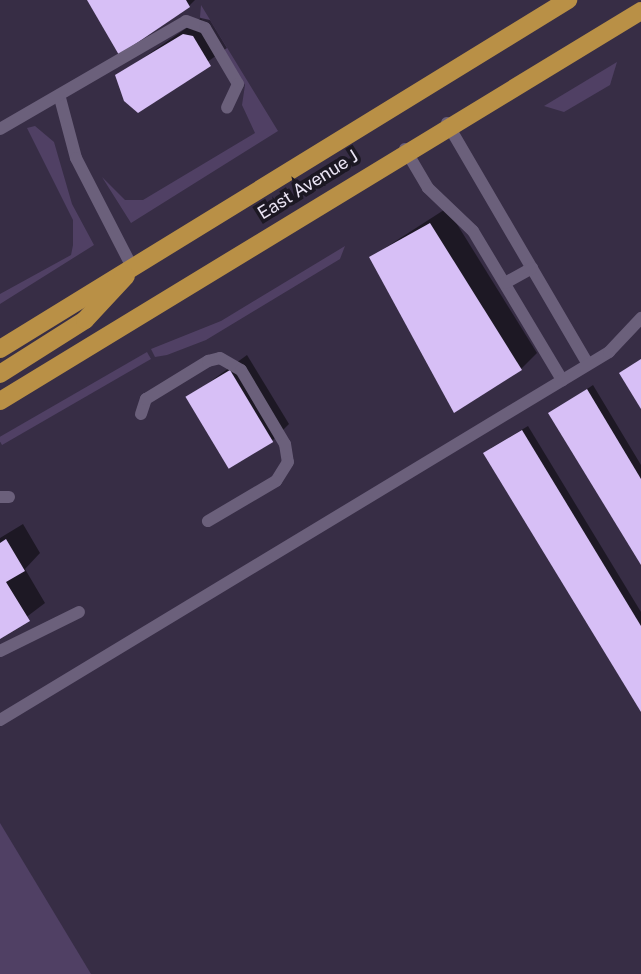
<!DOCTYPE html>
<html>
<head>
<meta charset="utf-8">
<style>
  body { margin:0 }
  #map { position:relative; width:641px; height:974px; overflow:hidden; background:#372d45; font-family:"Public Sans",sans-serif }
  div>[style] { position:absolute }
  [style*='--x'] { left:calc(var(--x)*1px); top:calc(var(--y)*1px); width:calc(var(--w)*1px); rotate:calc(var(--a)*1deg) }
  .green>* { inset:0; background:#504064; transform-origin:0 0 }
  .shadow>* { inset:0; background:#0007 }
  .building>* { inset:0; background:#d7bff6; transform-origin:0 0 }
  .lane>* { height:12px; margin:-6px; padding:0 6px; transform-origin:6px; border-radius:6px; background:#6b607b }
  .primary>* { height:18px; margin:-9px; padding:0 9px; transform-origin:9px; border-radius:9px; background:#b99046 }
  span { translate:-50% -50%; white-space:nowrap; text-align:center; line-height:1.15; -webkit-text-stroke:7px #1c1823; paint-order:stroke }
  .street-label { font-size:18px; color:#eae4f4 }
</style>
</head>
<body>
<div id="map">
  <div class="green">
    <i style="clip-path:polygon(201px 5px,278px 131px,131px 223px,102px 177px,125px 200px,143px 200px,255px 133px,242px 105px,245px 85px,200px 17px)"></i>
    <i style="clip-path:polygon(617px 62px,610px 85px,564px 112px,544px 106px)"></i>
    <i style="clip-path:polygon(35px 126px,54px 142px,72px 204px,94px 245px,0 304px,0 294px,71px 255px,73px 245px,73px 220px,27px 128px)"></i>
    <i style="clip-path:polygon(345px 246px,340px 259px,206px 340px,167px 355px,155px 357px,151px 349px,221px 321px)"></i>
    <i style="left:147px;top:352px;width:8px;height:172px;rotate:60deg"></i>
    <i style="clip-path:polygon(0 823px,91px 974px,0 974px)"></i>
  </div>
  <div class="shadow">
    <i style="clip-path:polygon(87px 0,195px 0,189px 6px)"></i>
    <i style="clip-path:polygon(201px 18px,210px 20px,227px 48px,138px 111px,117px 76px)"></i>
    <i style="clip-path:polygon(447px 208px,537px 353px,521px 369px,371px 257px)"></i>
    <i style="clip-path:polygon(247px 355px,289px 424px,273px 440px,189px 397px)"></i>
    <i style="clip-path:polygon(593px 385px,641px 465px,641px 562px,551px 413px)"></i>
    <i style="clip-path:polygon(528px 426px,641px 612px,641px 709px,491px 448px)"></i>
    <i style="clip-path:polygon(23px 524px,40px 553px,25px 569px,45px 603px,0 637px,0 538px)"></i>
  </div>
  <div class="building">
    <i style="clip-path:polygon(87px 0,186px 0,190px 7px,119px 55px)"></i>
    <i style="clip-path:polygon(183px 34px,193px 36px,211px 66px,138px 113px,124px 101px,115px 75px)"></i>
    <i style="clip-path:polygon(430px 223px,522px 370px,454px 413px,369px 257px)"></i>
    <i style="clip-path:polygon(641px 359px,641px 409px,619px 373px)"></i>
    <i style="left:230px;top:370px;width:84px;height:52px;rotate:59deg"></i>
    <i style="clip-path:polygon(587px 389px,641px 479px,641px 565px,548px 413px)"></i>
    <i style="clip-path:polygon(522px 430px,641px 626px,641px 712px,483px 453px)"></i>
    <i style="clip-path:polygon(6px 539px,25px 571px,6px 582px,30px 621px,0 639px,0 543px)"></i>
  </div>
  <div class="lane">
    <i style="--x:60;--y:98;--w:62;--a:75.1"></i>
    <i style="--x:76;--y:158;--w:123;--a:62.8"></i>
    <i style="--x:447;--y:123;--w:279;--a:59.7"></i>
    <i style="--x:0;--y:129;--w:215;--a:-30.1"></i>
    <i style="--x:186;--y:21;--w:20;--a:20"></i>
    <i style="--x:205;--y:28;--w:65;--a:59.5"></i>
    <i style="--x:238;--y:84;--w:26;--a:115"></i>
    <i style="--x:405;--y:149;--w:45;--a:59.5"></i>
    <i style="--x:428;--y:188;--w:62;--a:43.7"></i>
    <i style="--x:473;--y:231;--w:174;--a:59.1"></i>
    <i style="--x:505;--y:283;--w:31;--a:-29"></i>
    <i style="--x:141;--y:414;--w:16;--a:-72"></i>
    <i style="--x:146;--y:399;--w:73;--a:-31.5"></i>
    <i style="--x:208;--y:361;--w:12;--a:-14"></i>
    <i style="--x:220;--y:358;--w:24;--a:30"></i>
    <i style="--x:241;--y:370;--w:86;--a:59.3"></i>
    <i style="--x:285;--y:444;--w:18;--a:81"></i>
    <i style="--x:288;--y:462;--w:22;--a:122"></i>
    <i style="--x:276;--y:481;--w:79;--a:149.5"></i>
    <i style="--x:0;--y:497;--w:9;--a:0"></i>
    <i style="--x:0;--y:651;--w:88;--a:-26.3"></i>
    <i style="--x:0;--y:720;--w:712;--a:-31.14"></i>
    <i style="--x:609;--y:352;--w:47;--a:-46.7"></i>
  </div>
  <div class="primary">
    <i style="--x:0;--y:349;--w:667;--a:-31.57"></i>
    <i style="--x:0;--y:374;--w:101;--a:-32.4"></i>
    <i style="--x:85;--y:320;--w:60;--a:-47"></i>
    <i style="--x:0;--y:401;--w:750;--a:-31.32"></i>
  </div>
  <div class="street-label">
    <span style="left:308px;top:185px;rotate:-32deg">East Avenue J</span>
  </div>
</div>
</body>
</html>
